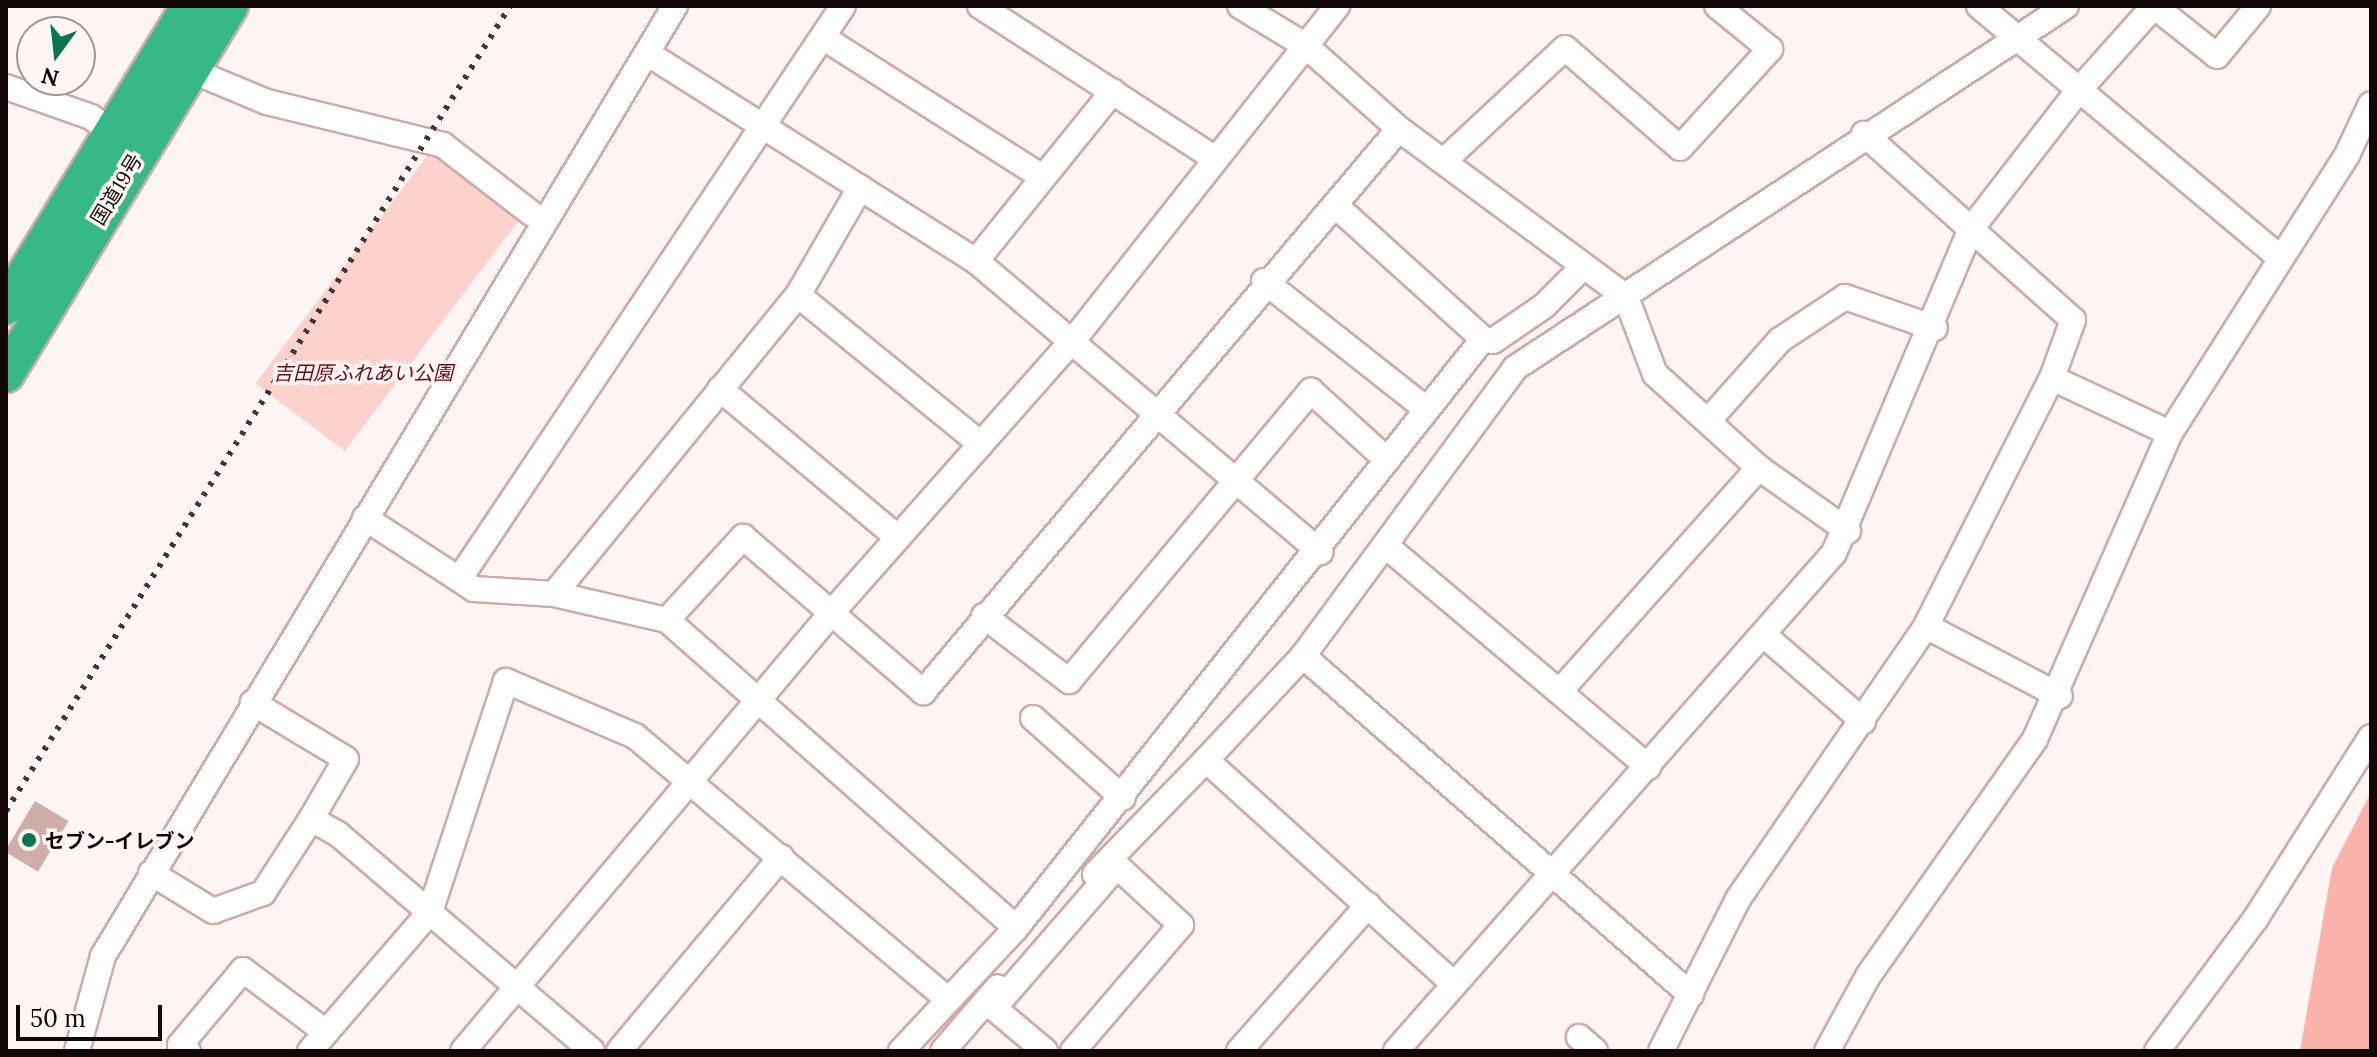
<!DOCTYPE html>
<html>
<head>
<meta charset="utf-8">
<style>
  body { margin:0 }
  #map { position:relative; width:2377px; height:1057px; overflow:hidden; background:#fdf5f4; font-family:Lora,"Noto Sans JP",serif }
  div>[style] { position:absolute }
  [style*='--x'] { left:calc(var(--x)*1px); top:calc(var(--y)*1px); width:calc(var(--w)*1px); rotate:calc(var(--a)*1deg) }
  .green>* { inset:0; background:#fdd1cc; transform-origin:0 0 }
  .water>* { inset:0; background:#fab2ab }
  .building>* { inset:0; background:#cfada9; transform-origin:0 0 }
  .roads { filter:drop-shadow(2px 0 #cdaba7) drop-shadow(-2px 0 #cdaba7) drop-shadow(0 2px #cdaba7) drop-shadow(0 -2px #cdaba7) }
  .minor>* { height:24px; margin:-12px; padding:0 12px; transform-origin:12px; border-radius:12px; background:#fff }
  .highway>* { height:36px; margin:-18px; padding:0 18px; transform-origin:18px; border-radius:18px; background:#36b987 }
  .rail>* { height:6px; margin-top:-3px; transform-origin:0; background:repeating-linear-gradient(90deg,#413737 0 4px,transparent 0 12px) }
  .dots>* { width:22px; height:22px; translate:-50% -50%; box-sizing:border-box; border:4px solid #fdf5f4; border-radius:50% }
  span { translate:-50% -50%; white-space:nowrap; text-align:center; line-height:1.15; -webkit-text-stroke:7px #fdf5f4; paint-order:stroke }
  .street-label { font-size:20px; color:#130808 }
  .park-label { font-size:20px; color:#71060f; font-style:italic }
  .poi-label { font-size:20px; color:#130808; font-weight:700 }
  .left { translate:0 -50%; text-align:left }
  .frame { position:absolute; inset:0; border:8px solid #130808; pointer-events:none }
  .north { position:absolute; left:16px; top:16px; width:80px; height:80px; box-sizing:border-box; background:#fdf5f4; border:2px solid #9f9696; border-radius:50%; rotate:195deg; font-size:22px; font-weight:700; line-height:32px; text-align:center; color:#130808 }
  .north::after { content:''; display:block; margin:auto; width:28px; height:36px; background:#047752; clip-path:polygon(50% 0,100% 100%,50% 72%,0 100%) }
  .scale { position:absolute; left:16px; top:1005px; width:146px; height:36px; box-sizing:border-box; border:4px solid #130808; border-top:0; padding-left:10px; font-size:24px; line-height:28px; white-space:nowrap; color:#130808; -webkit-text-stroke:6px #fdf5f4; paint-order:stroke }
</style>
</head>
<body>
<div id="map">
  <div class="green">
    <i style="left:433px;top:148px;width:112px;height:295px;rotate:37deg"></i>
  </div>
  <div class="water">
    <i style="clip-path:polygon(2371px 792px,2371px 1051px,2300px 1051px,2332px 868px)"></i>
  </div>
  <div class="building">
    <i style="left:35px;top:801px;width:39px;height:59px;rotate:31deg"></i>
  </div>
  <div class="roads">
    <div class="minor">
      <i style="--x:980;--y:6;--w:279;--a:33"></i>
      <i style="--x:1240;--y:6;--w:77;--a:31.2"></i>
      <i style="--x:1306;--y:46;--w:125;--a:41.7"></i>
      <i style="--x:1399;--y:129;--w:282;--a:36.5"></i>
      <i style="--x:1626;--y:297;--w:82;--a:69.4"></i>
      <i style="--x:1655;--y:374;--w:140;--a:42.1"></i>
      <i style="--x:1759;--y:468;--w:109;--a:35.3"></i>
      <i style="--x:1979;--y:6;--w:391;--a:39.9"></i>
      <i style="--x:824;--y:38;--w:259;--a:32.5"></i>
      <i style="--x:647;--y:53;--w:389;--a:32.3"></i>
      <i style="--x:976;--y:261;--w:451;--a:40.2"></i>
      <i style="--x:190;--y:70;--w:83;--a:22.6"></i>
      <i style="--x:267;--y:102;--w:181;--a:13.7"></i>
      <i style="--x:443;--y:145;--w:111;--a:37.7"></i>
      <i style="--x:6;--y:87;--w:90;--a:19.4"></i>
      <i style="--x:91;--y:117;--w:39;--a:36"></i>
      <i style="--x:1447;--y:158;--w:161;--a:-43"></i>
      <i style="--x:1565;--y:48;--w:152;--a:41"></i>
      <i style="--x:1680;--y:148;--w:134;--a:-47.7"></i>
      <i style="--x:1770;--y:49;--w:68;--a:-140.9"></i>
      <i style="--x:1336;--y:206;--w:198;--a:42.1"></i>
      <i style="--x:1483;--y:339;--w:10;--a:11"></i>
      <i style="--x:1493;--y:341;--w:62;--a:-34.5"></i>
      <i style="--x:1544;--y:306;--w:55;--a:-45"></i>
      <i style="--x:976;--y:261;--w:218;--a:-51.1"></i>
      <i style="--x:1264;--y:281;--w:206;--a:38.3"></i>
      <i style="--x:798;--y:295;--w:236;--a:39.2"></i>
      <i style="--x:2052;--y:378;--w:130;--a:25"></i>
      <i style="--x:720;--y:389;--w:232;--a:39.9"></i>
      <i style="--x:1708;--y:421;--w:108;--a:-48.4"></i>
      <i style="--x:1780;--y:340;--w:78;--a:-33.5"></i>
      <i style="--x:1845;--y:297;--w:95;--a:19"></i>
      <i style="--x:365;--y:518;--w:130;--a:33.1"></i>
      <i style="--x:474;--y:589;--w:80;--a:3.6"></i>
      <i style="--x:554;--y:594;--w:116;--a:13"></i>
      <i style="--x:667;--y:620;--w:465;--a:41.4"></i>
      <i style="--x:1386;--y:546;--w:343;--a:40.1"></i>
      <i style="--x:460;--y:578;--w:688;--a:-56.19"></i>
      <i style="--x:554;--y:594;--w:386;--a:-50.8"></i>
      <i style="--x:798;--y:295;--w:124;--a:-59.9"></i>
      <i style="--x:984;--y:616;--w:107;--a:37.4"></i>
      <i style="--x:1069;--y:681;--w:378;--a:-50.2"></i>
      <i style="--x:1311;--y:391;--w:103;--a:42.2"></i>
      <i style="--x:667;--y:620;--w:113;--a:-47.5"></i>
      <i style="--x:743;--y:537;--w:238;--a:40.7"></i>
      <i style="--x:923;--y:692;--w:737;--a:-49.79"></i>
      <i style="--x:1926;--y:626;--w:151;--a:27.6"></i>
      <i style="--x:1765;--y:636;--w:130;--a:40.9"></i>
      <i style="--x:1303;--y:656;--w:515;--a:41.14"></i>
      <i style="--x:1560;--y:691;--w:299;--a:-48.3"></i>
      <i style="--x:1033;--y:718;--w:120;--a:41.6"></i>
      <i style="--x:311;--y:819;--w:31;--a:29"></i>
      <i style="--x:338;--y:834;--w:334;--a:40.5"></i>
      <i style="--x:151;--y:873;--w:73;--a:31.5"></i>
      <i style="--x:213;--y:911;--w:53;--a:-19.8"></i>
      <i style="--x:263;--y:893;--w:88;--a:-57"></i>
      <i style="--x:311;--y:819;--w:69;--a:-59.7"></i>
      <i style="--x:346;--y:759;--w:109;--a:-148.9"></i>
      <i style="--x:1095;--y:874;--w:159;--a:-45.8"></i>
      <i style="--x:1454;--y:984;--w:334;--a:-137.9"></i>
      <i style="--x:1206;--y:760;--w:142;--a:-47"></i>
      <i style="--x:1303;--y:656;--w:358;--a:-53.6"></i>
      <i style="--x:1515;--y:368;--w:659;--a:-33.3"></i>
      <i style="--x:1579;--y:1037;--w:21;--a:41"></i>
      <i style="--x:77;--y:1051;--w:98;--a:-74.7"></i>
      <i style="--x:103;--y:956;--w:1109;--a:-58.95"></i>
      <i style="--x:188;--y:1051;--w:10;--a:-143"></i>
      <i style="--x:180;--y:1045;--w:98;--a:-50"></i>
      <i style="--x:243;--y:970;--w:104;--a:36.8"></i>
      <i style="--x:310;--y:1051;--w:184;--a:-49.2"></i>
      <i style="--x:430;--y:912;--w:243;--a:-71.8"></i>
      <i style="--x:506;--y:681;--w:140;--a:23.1"></i>
      <i style="--x:635;--y:736;--w:407;--a:40.1"></i>
      <i style="--x:463;--y:1051;--w:576;--a:-49.93"></i>
      <i style="--x:834;--y:610;--w:363;--a:-48.5"></i>
      <i style="--x:1075;--y:338;--w:423;--a:-51.7"></i>
      <i style="--x:619;--y:1051;--w:253;--a:-50.1"></i>
      <i style="--x:901;--y:1051;--w:168;--a:-46.9"></i>
      <i style="--x:1016;--y:928;--w:752;--a:-51.59"></i>
      <i style="--x:943;--y:1051;--w:84;--a:-49.3"></i>
      <i style="--x:1045;--y:1051;--w:67;--a:-139.9"></i>
      <i style="--x:994;--y:1008;--w:188;--a:-49.1"></i>
      <i style="--x:1117;--y:866;--w:87;--a:42.7"></i>
      <i style="--x:1181;--y:925;--w:166;--a:130.6"></i>
      <i style="--x:1239;--y:1051;--w:195;--a:-48.5"></i>
      <i style="--x:1396;--y:1051;--w:663;--a:-48.67"></i>
      <i style="--x:1834;--y:553;--w:352;--a:-67.1"></i>
      <i style="--x:1971;--y:229;--w:176;--a:-52.2"></i>
      <i style="--x:2079;--y:90;--w:113;--a:-48.2"></i>
      <i style="--x:2154;--y:6;--w:80;--a:38.4"></i>
      <i style="--x:2217;--y:56;--w:65;--a:-50.6"></i>
      <i style="--x:1661;--y:1051;--w:170;--a:-63.1"></i>
      <i style="--x:1738;--y:899;--w:331;--a:-55.4"></i>
      <i style="--x:1926;--y:626;--w:278;--a:-63.1"></i>
      <i style="--x:2052;--y:378;--w:62;--a:-70.1"></i>
      <i style="--x:2073;--y:320;--w:280;--a:-138.3"></i>
      <i style="--x:1827;--y:1051;--w:85;--a:-61.3"></i>
      <i style="--x:1868;--y:976;--w:290;--a:-54.8"></i>
      <i style="--x:2035;--y:739;--w:334;--a:-66.2"></i>
      <i style="--x:2170;--y:433;--w:330;--a:-57.5"></i>
      <i style="--x:2347;--y:155;--w:56;--a:-64.8"></i>
      <i style="--x:2157;--y:1051;--w:166;--a:-53.3"></i>
      <i style="--x:2256;--y:918;--w:214;--a:-57.6"></i>
    </div>
    <div class="highway">
      <i style="--x:6;--y:306;--w:352;--a:-58.5"></i>
      <i style="--x:6;--y:374;--w:431;--a:-58.7"></i>
    </div>
  </div>
  <div class="rail">
    <i style="--x:6;--y:811;--w:950;--a:-57.95"></i>
  </div>
  <div class="dots">
    <i style="left:29px;top:840px;background:#047752"></i>
  </div>
  <div class="street-label">
    <span style="left:116px;top:189px;rotate:-59deg">国道19号</span>
  </div>
  <div class="park-label">
    <span style="left:363px;top:372px">吉田原ふれあい公園</span>
  </div>
  <div class="poi-label">
    <span class="left" style="left:45px;top:840px">セブン-イレブン</span>
  </div>
  <div class="frame"></div>
  <div class="north">N</div>
  <div class="scale">50 m</div>
</div>
</body>
</html>
